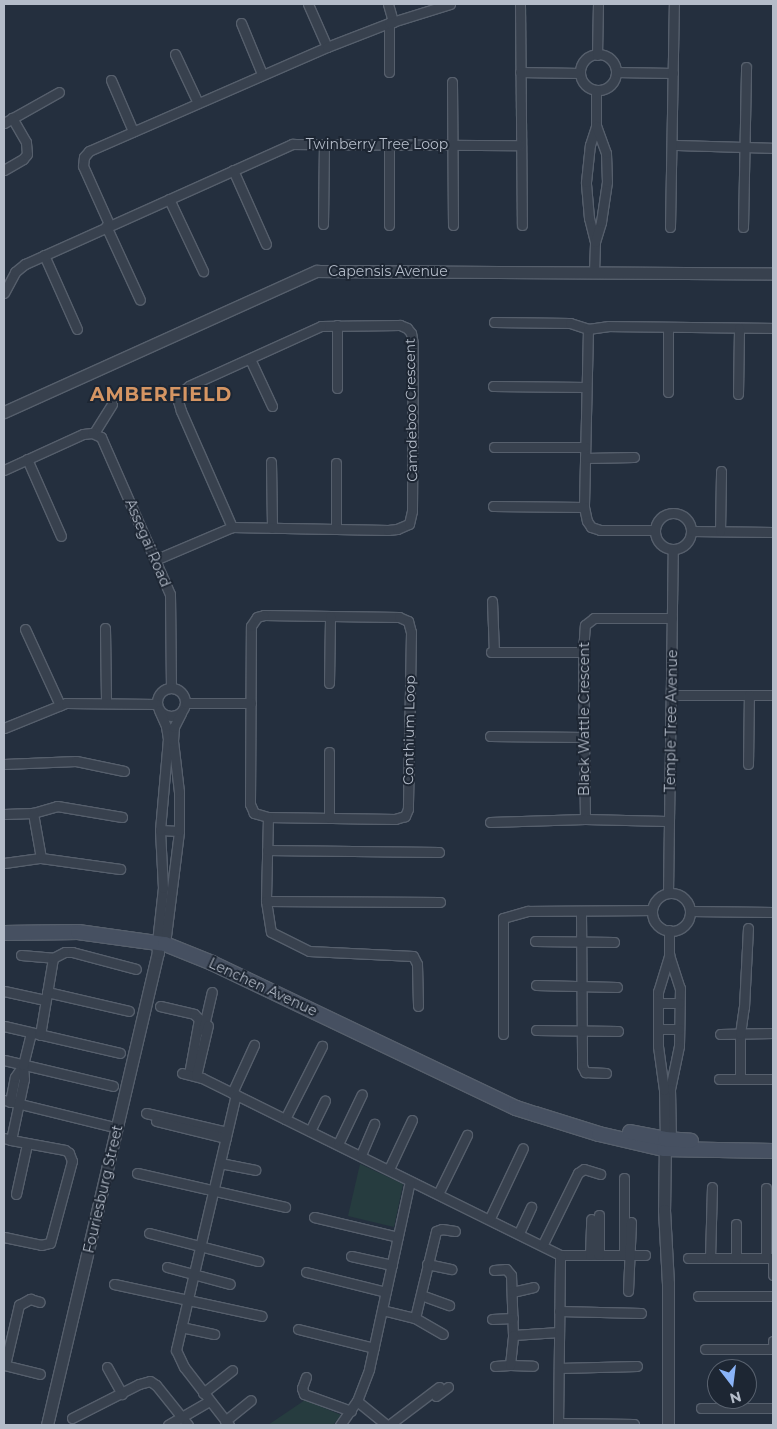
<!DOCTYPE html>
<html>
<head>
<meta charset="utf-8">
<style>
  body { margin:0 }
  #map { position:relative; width:777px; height:1429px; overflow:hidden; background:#242f3e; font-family:Montserrat,sans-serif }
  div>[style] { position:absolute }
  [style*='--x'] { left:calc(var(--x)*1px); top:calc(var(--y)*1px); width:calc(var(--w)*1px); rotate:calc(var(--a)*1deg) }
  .green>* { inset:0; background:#263c3f }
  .roads { filter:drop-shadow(1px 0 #565f6c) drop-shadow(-1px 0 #565f6c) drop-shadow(0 1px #565f6c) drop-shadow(0 -1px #565f6c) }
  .minor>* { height:9px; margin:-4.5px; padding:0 4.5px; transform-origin:4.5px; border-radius:4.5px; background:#38414e }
  .minor>.ring { margin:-4.5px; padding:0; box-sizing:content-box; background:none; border:9px solid #38414e; border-radius:50% }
  .tertiary>* { height:11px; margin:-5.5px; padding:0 5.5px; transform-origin:5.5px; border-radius:5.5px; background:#38414e }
  .secondary>* { height:14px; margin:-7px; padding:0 7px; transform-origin:7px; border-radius:7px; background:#465061 }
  span { translate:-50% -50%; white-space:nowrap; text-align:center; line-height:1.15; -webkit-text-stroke:4px #1d2633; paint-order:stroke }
  .street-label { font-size:14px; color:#b4bcc9 }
  .district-label { font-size:19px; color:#d59563; font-weight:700; letter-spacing:1px }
  .frame { position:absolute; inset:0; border:5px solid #b4bcc9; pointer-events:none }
  .north { position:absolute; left:707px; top:1359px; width:50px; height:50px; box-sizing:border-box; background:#1d2633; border:1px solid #59626f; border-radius:50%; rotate:165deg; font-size:14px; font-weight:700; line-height:20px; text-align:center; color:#b4bcc9 }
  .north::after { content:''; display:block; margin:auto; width:18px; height:22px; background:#8ab4f8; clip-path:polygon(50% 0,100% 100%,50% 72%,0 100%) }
</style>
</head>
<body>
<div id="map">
  <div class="green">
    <i style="clip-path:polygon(360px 1164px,403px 1184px,394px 1227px,348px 1216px)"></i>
    <i style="clip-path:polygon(305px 1400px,341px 1415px,333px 1425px,268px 1425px)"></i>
  </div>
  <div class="roads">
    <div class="minor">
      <i style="--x:308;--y:4;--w:47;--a:66.2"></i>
      <i style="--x:388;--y:4;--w:19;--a:74"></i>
      <i style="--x:520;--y:4;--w:221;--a:89.5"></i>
      <i style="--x:241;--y:23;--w:55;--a:67.6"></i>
      <i style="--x:389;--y:23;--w:49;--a:90"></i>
      <i style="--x:175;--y:54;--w:54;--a:64.9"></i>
      <i class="ring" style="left:580px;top:54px;width:27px;height:27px"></i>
      <i style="--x:597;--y:55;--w:51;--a:-88.9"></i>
      <i style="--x:520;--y:72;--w:60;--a:1"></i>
      <i style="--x:616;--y:72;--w:57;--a:1"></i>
      <i style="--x:111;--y:80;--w:56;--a:66.7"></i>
      <i style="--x:452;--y:82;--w:143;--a:89.6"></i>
      <i style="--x:4;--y:123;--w:63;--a:-29.4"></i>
      <i style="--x:673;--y:145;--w:100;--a:1.7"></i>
      <i style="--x:4;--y:170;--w:22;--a:-30"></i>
      <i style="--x:23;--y:159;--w:6;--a:-51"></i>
      <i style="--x:27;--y:154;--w:12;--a:-95"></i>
      <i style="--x:26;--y:142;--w:28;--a:-120"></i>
      <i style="--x:233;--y:170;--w:81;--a:66"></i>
      <i style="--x:169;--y:199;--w:80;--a:64.7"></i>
      <i style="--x:109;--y:224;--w:64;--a:-114.1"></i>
      <i style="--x:83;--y:166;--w:9;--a:-84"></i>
      <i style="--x:84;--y:157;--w:8;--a:-50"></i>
      <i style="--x:89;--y:151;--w:260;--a:-23.6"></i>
      <i style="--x:327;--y:47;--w:66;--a:-21.2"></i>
      <i style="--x:389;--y:23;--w:64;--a:-17.3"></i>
      <i style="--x:323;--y:224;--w:80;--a:-89.3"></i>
      <i style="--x:389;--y:225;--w:80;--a:-90"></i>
      <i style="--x:106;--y:226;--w:81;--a:65.3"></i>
      <i style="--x:670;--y:227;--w:223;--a:-89"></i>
      <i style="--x:743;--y:227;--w:160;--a:-88.9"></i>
      <i style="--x:595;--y:242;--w:25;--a:-104"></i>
      <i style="--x:589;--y:218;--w:36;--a:-95"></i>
      <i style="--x:586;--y:182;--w:37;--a:-84"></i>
      <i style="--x:590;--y:145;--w:20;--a:-72"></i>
      <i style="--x:596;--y:126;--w:36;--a:-90"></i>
      <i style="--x:44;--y:255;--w:81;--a:66"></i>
      <i style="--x:594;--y:272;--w:30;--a:-88"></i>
      <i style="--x:595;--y:242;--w:21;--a:-73"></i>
      <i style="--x:601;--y:222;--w:40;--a:-81.5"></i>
      <i style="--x:607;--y:182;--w:29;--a:-92"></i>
      <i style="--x:606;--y:153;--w:29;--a:-110"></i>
      <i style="--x:4;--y:293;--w:24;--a:-62"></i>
      <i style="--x:15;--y:272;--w:13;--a:-39"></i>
      <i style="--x:25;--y:264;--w:293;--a:-24.2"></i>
      <i style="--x:292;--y:144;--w:228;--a:0.3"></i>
      <i style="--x:494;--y:322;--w:76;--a:0.8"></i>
      <i style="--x:570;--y:323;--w:19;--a:18"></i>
      <i style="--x:337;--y:325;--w:63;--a:90"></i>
      <i style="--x:668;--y:327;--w:65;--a:90"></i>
      <i style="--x:588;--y:329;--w:178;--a:91.3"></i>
      <i style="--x:584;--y:507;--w:14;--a:78"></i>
      <i style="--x:587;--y:521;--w:7;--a:56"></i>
      <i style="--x:591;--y:527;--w:9;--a:18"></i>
      <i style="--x:600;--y:530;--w:55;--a:0"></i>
      <i style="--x:588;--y:329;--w:21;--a:-8"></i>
      <i style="--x:609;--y:326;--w:164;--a:0.7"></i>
      <i style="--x:250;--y:359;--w:52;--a:64.9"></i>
      <i style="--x:493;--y:386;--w:93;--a:0.6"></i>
      <i style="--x:738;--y:394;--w:66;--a:-89.1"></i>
      <i style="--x:94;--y:433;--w:34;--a:-58"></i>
      <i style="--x:494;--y:447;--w:91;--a:0"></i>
      <i style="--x:585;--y:458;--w:49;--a:-1.2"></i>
      <i style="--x:27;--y:459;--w:84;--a:66.2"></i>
      <i style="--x:271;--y:462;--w:66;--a:89.1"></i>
      <i style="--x:336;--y:463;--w:66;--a:90"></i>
      <i style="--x:4;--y:470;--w:87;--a:-24.5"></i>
      <i style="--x:83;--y:434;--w:9;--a:-6"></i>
      <i style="--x:92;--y:433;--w:10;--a:24"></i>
      <i style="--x:101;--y:437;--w:171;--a:66.3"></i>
      <i style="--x:170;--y:594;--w:94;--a:89.4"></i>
      <i style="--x:493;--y:506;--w:91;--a:0.6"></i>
      <i class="ring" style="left:655px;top:513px;width:27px;height:27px"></i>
      <i style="--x:692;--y:531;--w:81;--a:0.7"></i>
      <i style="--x:720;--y:531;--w:60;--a:-89"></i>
      <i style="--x:157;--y:559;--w:82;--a:-23.1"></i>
      <i style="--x:232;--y:527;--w:156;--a:1.1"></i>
      <i style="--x:388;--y:530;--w:9;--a:-6"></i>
      <i style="--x:397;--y:529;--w:13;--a:-23"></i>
      <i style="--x:409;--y:524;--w:13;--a:-77"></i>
      <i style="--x:412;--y:511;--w:167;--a:-89.7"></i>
      <i style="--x:413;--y:344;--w:11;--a:-100"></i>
      <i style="--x:411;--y:333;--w:6;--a:-129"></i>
      <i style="--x:407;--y:328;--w:8;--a:-157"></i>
      <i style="--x:400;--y:325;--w:79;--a:179.3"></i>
      <i style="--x:321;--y:326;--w:145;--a:155.6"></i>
      <i style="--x:189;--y:386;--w:13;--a:141"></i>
      <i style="--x:179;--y:394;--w:7;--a:98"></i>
      <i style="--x:178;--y:401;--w:10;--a:73"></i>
      <i style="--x:181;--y:411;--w:127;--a:66.3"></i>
      <i style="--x:492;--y:601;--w:51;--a:87.8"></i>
      <i style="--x:264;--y:615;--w:135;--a:0.8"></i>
      <i style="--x:399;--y:617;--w:10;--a:24"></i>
      <i style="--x:408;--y:621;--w:11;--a:75"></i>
      <i style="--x:411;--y:632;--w:177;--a:91"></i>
      <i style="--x:408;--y:809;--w:8;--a:113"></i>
      <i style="--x:405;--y:816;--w:10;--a:163"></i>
      <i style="--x:395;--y:819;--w:127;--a:-179.1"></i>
      <i style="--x:268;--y:817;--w:15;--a:-164"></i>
      <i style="--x:254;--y:813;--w:10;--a:-114"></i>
      <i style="--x:250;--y:804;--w:178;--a:-89.7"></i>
      <i style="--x:251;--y:626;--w:11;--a:-56"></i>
      <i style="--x:257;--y:617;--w:7;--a:-16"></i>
      <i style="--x:105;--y:628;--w:74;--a:89.2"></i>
      <i style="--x:25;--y:629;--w:84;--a:65.3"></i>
      <i style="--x:491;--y:652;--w:92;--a:0"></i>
      <i style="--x:329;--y:683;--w:67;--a:-89.1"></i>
      <i class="ring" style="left:157px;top:688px;width:19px;height:19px"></i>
      <i style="--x:672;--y:695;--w:101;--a:0"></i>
      <i style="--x:186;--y:703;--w:65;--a:0"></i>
      <i style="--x:4;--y:728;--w:67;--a:-22"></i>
      <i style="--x:66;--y:703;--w:90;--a:0.6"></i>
      <i style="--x:490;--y:736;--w:94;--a:0.6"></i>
      <i style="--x:329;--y:752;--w:66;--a:90"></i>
      <i style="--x:4;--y:764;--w:72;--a:-2.4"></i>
      <i style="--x:76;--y:761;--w:49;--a:11.8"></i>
      <i style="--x:748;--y:764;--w:69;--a:-89.2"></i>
      <i style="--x:4;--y:814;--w:29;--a:-2"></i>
      <i style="--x:33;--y:813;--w:25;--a:-16"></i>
      <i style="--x:57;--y:806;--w:66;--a:9.6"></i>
      <i style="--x:268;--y:817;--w:84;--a:91.4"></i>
      <i style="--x:266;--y:901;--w:31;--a:81"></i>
      <i style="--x:271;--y:932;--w:42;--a:26.6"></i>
      <i style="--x:309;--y:951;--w:104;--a:2.8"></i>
      <i style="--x:413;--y:956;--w:9;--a:63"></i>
      <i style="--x:417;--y:964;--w:42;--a:88.6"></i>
      <i style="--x:585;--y:819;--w:167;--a:-90.7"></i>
      <i style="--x:583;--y:652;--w:27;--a:-86"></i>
      <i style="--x:585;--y:625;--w:11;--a:-38"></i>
      <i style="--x:594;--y:618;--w:78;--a:0"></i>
      <i style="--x:490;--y:822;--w:95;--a:-1.8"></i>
      <i style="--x:585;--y:819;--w:84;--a:1.4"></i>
      <i style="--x:160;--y:830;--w:19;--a:3"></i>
      <i style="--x:267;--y:850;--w:172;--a:0.7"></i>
      <i style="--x:41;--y:858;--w:80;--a:7.9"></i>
      <i style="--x:4;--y:863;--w:37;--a:-8"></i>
      <i style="--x:41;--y:858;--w:46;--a:-100.1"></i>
      <i style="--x:668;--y:893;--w:344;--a:-89.2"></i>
      <i class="ring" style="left:652px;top:893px;width:29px;height:29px"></i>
      <i style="--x:266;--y:901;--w:174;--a:0.3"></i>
      <i style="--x:581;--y:911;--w:155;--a:89.6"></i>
      <i style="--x:582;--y:1066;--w:7;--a:63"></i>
      <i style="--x:585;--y:1072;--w:21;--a:3"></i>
      <i style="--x:690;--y:911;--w:83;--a:0.7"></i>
      <i style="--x:535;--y:941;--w:79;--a:0.7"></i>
      <i style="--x:157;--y:942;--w:54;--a:-83.7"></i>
      <i style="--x:163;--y:888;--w:58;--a:-93"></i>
      <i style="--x:160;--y:830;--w:91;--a:-85"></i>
      <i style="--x:168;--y:739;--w:13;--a:-99"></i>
      <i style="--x:166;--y:726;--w:17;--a:-114"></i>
      <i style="--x:165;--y:944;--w:114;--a:-82.9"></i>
      <i style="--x:179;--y:831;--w:39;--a:-90"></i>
      <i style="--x:179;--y:792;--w:51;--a:-96.7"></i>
      <i style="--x:173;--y:741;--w:14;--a:-86"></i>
      <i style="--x:174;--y:727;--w:16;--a:-63"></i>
      <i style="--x:21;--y:955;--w:32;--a:5"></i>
      <i style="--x:669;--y:955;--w:35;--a:72"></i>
      <i style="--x:680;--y:988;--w:58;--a:91"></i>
      <i style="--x:679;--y:1046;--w:44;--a:101.8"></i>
      <i style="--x:670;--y:1089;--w:51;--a:88.9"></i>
      <i style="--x:536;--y:985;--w:81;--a:1.4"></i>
      <i style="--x:4;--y:991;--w:42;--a:12.4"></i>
      <i style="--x:47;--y:992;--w:84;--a:13"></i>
      <i style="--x:659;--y:1003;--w:20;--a:0"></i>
      <i style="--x:160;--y:1006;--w:35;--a:13"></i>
      <i style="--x:194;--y:1014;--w:7;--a:45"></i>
      <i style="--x:199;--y:1019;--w:56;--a:100.3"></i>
      <i style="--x:4;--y:1026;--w:119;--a:13.1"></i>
      <i style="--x:658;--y:1029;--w:21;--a:0"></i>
      <i style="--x:203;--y:1030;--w:39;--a:-77"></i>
      <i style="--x:536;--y:1030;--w:82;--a:0.7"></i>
      <i style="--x:503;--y:1034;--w:116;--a:-90"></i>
      <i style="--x:503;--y:918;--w:26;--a:-16"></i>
      <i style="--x:528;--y:911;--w:124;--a:-0.5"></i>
      <i style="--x:720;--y:1034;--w:53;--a:-1.1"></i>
      <i style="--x:40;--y:1035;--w:78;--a:-80.4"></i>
      <i style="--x:53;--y:958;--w:13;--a:-27"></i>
      <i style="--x:65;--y:952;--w:7;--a:0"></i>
      <i style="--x:72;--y:952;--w:66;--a:14.9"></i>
      <i style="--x:4;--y:1060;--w:112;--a:13.4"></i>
      <i style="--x:182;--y:1073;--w:21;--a:14"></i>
      <i style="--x:202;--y:1078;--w:399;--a:26.3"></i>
      <i style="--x:560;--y:1255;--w:85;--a:0"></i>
      <i style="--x:196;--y:1076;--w:52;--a:-76.8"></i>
      <i style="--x:740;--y:1078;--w:44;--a:-90"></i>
      <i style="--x:740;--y:1034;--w:27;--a:-82"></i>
      <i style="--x:744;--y:1007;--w:79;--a:-87.1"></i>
      <i style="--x:719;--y:1079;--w:54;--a:0"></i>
      <i style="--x:232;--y:1093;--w:53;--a:-65.4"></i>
      <i style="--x:4;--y:1100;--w:117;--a:13.8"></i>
      <i style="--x:10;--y:1102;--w:25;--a:-79"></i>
      <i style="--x:15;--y:1077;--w:14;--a:-56"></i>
      <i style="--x:146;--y:1113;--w:83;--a:13.2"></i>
      <i style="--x:285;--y:1119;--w:82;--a:-63.1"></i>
      <i style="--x:156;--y:1121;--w:72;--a:13.7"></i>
      <i style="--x:310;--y:1131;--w:34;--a:-64"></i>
      <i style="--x:4;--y:1138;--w:7;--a:16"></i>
      <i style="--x:11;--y:1140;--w:62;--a:-78"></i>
      <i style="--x:24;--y:1079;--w:14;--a:-94"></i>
      <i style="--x:23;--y:1065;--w:33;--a:-76"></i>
      <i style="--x:665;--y:1139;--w:49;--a:-91.2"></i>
      <i style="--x:664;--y:1090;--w:44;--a:-97.8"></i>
      <i style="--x:658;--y:1046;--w:54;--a:-90"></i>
      <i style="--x:658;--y:992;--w:39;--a:-73"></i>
      <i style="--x:669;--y:955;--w:25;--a:-90"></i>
      <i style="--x:338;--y:1144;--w:55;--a:-64.4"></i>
      <i style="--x:361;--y:1155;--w:34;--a:-67"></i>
      <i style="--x:220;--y:1163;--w:36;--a:11"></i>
      <i style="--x:389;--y:1169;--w:54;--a:-64.9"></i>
      <i style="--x:137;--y:1173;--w:152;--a:12.9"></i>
      <i style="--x:624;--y:1178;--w:77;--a:90"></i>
      <i style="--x:16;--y:1194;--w:51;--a:-77.6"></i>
      <i style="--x:438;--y:1194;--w:66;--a:-63.8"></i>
      <i style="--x:314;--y:1217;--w:86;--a:13.4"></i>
      <i style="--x:490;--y:1218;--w:77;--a:-64.8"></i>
      <i style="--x:149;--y:1233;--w:113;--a:14.4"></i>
      <i style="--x:519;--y:1233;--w:29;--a:-65"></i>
      <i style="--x:4;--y:1237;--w:38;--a:12"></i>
      <i style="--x:41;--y:1245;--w:9;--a:-13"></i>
      <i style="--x:50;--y:1243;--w:85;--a:-75"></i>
      <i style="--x:72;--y:1161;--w:9;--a:-111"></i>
      <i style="--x:69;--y:1153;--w:5;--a:-143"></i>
      <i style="--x:65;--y:1150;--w:55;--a:-169.5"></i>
      <i style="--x:543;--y:1244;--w:79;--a:-63.8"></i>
      <i style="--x:578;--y:1173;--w:7;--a:-34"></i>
      <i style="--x:584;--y:1169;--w:17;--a:17"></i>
      <i style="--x:590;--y:1255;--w:36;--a:-88"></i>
      <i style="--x:599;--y:1255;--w:40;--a:-90"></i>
      <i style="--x:351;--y:1256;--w:42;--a:12.4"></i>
      <i style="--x:688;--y:1258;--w:85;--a:0"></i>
      <i style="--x:710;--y:1258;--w:71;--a:-88.4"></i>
      <i style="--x:736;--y:1258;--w:34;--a:-90"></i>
      <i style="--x:766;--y:1258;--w:70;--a:-90"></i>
      <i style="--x:773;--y:1258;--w:17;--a:90"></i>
      <i style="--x:427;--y:1264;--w:25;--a:12"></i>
      <i style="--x:167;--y:1267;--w:65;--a:15.1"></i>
      <i style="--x:494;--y:1270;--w:12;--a:-5"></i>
      <i style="--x:506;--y:1269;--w:8;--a:50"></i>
      <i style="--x:511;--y:1275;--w:60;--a:88.1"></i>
      <i style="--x:513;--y:1335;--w:46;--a:-3.7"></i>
      <i style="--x:306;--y:1272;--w:82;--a:14"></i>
      <i style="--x:114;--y:1284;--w:151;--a:12.2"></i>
      <i style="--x:628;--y:1291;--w:69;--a:-87.5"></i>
      <i style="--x:512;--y:1292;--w:22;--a:-13"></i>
      <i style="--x:421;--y:1295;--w:30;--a:20"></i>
      <i style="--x:698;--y:1296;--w:75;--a:0"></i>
      <i style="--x:382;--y:1310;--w:34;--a:14"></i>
      <i style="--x:415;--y:1318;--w:32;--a:30"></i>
      <i style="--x:559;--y:1311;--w:82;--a:1.4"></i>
      <i style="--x:415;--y:1318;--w:89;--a:-76.4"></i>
      <i style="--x:436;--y:1231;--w:6;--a:-18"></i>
      <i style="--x:442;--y:1229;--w:13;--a:9"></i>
      <i style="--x:492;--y:1319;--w:21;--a:-3"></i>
      <i style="--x:181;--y:1327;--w:34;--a:12"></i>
      <i style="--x:298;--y:1329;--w:78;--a:14"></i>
      <i style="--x:773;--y:1341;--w:2;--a:90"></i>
      <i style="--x:705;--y:1349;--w:68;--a:0"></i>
      <i style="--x:4;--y:1365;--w:37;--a:14"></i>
      <i style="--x:5;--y:1365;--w:62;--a:-76.9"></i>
      <i style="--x:19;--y:1305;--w:13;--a:-29"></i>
      <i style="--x:30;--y:1299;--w:10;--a:17"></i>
      <i style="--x:510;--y:1365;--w:23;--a:2"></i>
      <i style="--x:495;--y:1366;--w:15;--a:-4"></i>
      <i style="--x:510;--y:1365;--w:30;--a:-84"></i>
      <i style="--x:107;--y:1367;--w:31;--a:61"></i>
      <i style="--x:559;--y:1368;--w:78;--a:-1.5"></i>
      <i style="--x:306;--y:1377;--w:12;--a:110"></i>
      <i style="--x:302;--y:1388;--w:6;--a:72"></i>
      <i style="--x:304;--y:1394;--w:50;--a:19.9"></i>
      <i style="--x:203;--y:1393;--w:37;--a:-38"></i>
      <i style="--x:436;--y:1396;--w:15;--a:-37"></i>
      <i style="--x:357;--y:1401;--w:38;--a:39"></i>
      <i style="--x:701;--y:1408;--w:72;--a:0"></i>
      <i style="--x:72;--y:1418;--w:75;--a:-26.9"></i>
      <i style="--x:139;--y:1384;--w:11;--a:-15"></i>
      <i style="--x:150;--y:1381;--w:7;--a:34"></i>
      <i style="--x:156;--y:1385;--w:51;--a:51.3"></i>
      <i style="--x:225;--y:1421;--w:33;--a:-39"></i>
      <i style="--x:558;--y:1423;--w:76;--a:0.8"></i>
      <i style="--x:168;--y:1425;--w:48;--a:-30.3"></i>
      <i style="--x:229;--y:1425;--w:73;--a:-127.8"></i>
      <i style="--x:184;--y:1367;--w:19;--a:-115"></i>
      <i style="--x:176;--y:1350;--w:262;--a:-76.8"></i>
      <i style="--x:340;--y:1425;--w:29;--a:-55"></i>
      <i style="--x:357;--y:1401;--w:34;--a:-69"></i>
      <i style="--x:369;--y:1369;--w:192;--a:-77.7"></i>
      <i style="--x:389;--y:1425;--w:63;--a:-37.2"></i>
      <i style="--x:558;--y:1425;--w:170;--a:-89.3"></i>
    </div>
    <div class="tertiary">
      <i style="--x:4;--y:412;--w:343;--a:-24.3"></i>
      <i style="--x:317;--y:271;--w:456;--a:0.3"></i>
      <i style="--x:665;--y:1142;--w:68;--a:90.8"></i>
      <i style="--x:664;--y:1210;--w:74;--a:86.9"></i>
      <i style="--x:668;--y:1284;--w:141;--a:90"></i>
      <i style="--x:47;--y:1425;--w:485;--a:-76.8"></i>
      <i style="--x:158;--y:953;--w:11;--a:-95"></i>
    </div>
    <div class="secondary">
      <i style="--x:4;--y:933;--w:74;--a:-0.8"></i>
      <i style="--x:78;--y:932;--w:88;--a:7.9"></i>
      <i style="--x:165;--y:944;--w:51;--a:22"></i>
      <i style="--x:212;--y:963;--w:337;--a:25.5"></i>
      <i style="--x:516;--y:1108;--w:20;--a:18"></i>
      <i style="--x:535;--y:1114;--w:67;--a:17.4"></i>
      <i style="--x:599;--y:1134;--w:67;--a:13"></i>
      <i style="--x:664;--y:1149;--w:109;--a:1.1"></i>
      <i style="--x:630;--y:1132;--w:36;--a:11"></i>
      <i style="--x:665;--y:1139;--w:26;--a:4"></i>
    </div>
  </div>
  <div class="street-label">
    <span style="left:377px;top:144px">Twinberry Tree Loop</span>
    <span style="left:388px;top:271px">Capensis Avenue</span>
    <span style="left:411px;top:410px;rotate:-91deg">Camdeboo Crescent</span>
    <span style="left:148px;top:543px;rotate:67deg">Assegai Road</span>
    <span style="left:584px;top:719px;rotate:-90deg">Black Wattle Crescent</span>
    <span style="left:671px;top:721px;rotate:-89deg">Temple Tree Avenue</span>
    <span style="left:409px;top:730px;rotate:-89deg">Conthium Loop</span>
    <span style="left:263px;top:987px;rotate:25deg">Lenchen Avenue</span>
    <span style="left:103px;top:1189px;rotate:-77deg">Fouriesburg Street</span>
  </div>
  <div class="district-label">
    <span style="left:161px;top:395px">AMBERFIELD</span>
  </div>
  <div class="frame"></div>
  <div class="north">N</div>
</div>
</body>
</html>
